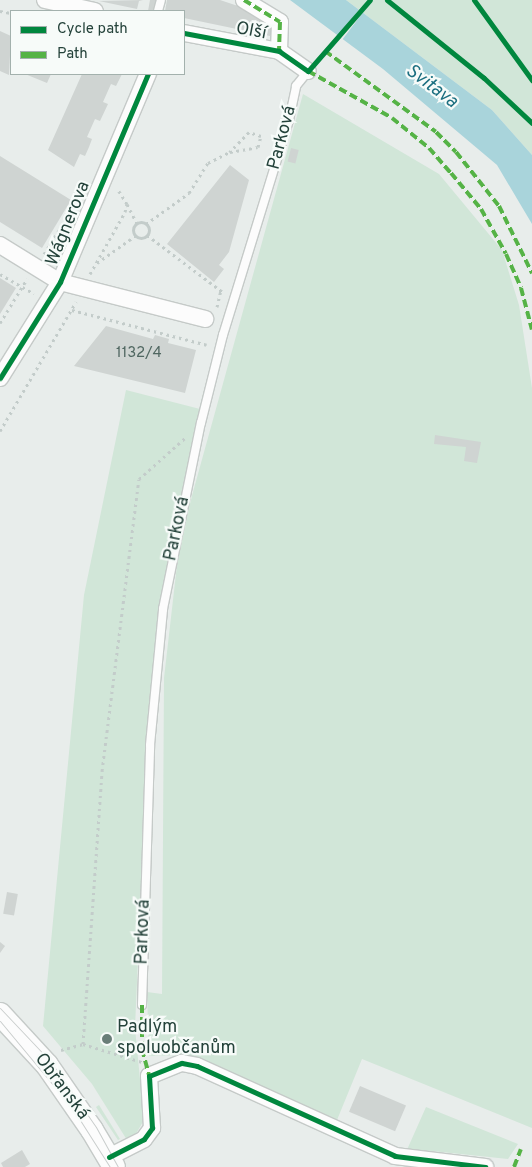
<!DOCTYPE html>
<html>
<head>
<meta charset="utf-8">
<style>
  body { margin:0 }
  #map { position:relative; width:532px; height:1167px; overflow:hidden; background:#e8edeb; font-family:Overpass,sans-serif }
  div>[style] { position:absolute }
  [style*='--x'] { left:calc(var(--x)*1px); top:calc(var(--y)*1px); width:calc(var(--w)*1px); rotate:calc(var(--a)*1deg) }
  .green>* { inset:0; background:#d1e6d8 }
  .water>* { inset:0; background:#a9d4db }
  .pier>* { inset:0; background:#e8edeb; transform-origin:0 0 }
  .building>* { inset:0; background:#cfd4d2; transform-origin:0 0 }
  .path>* { height:3px; margin-top:-1.5px; transform-origin:0; background:repeating-linear-gradient(90deg,#c3ccca 0 2.5px,transparent 0 6.5px) }
  .path>.ring { margin:-1.5px; padding:0; box-sizing:content-box; background:none; border:3px solid #c3ccca; border-radius:50% }
  .roads { filter:drop-shadow(1px 0 #c5cac8) drop-shadow(-1px 0 #c5cac8) drop-shadow(0 1px #c5cac8) drop-shadow(0 -1px #c5cac8) }
  .lane>* { height:8px; margin:-4px; padding:0 4px; transform-origin:4px; border-radius:4px; background:#fcfcfc }
  .street>* { height:16px; margin:-8px; padding:0 8px; transform-origin:8px; border-radius:8px; background:#fcfcfc }
  .secondary>* { height:22px; margin:-11px; padding:0 11px; transform-origin:11px; border-radius:11px; background:#fcfcfc }
  .tram>* { height:1px; margin:-0.5px; padding:0 0.5px; transform-origin:0.5px; border-radius:0.5px; background:#c9cdcc }
  .quiet>* { height:4px; margin-top:-2px; transform-origin:0; background:repeating-linear-gradient(90deg,#55b346 0 8px,transparent 0 12px) }
  .cycleway>* { height:5px; margin:-2.5px; padding:0 2.5px; transform-origin:2.5px; border-radius:2.5px; background:#00873e }
  .dots>* { width:14px; height:14px; translate:-50% -50%; box-sizing:border-box; border:2px solid #f7fbf9; border-radius:50% }
  span { translate:-50% -50%; white-space:nowrap; text-align:center; line-height:1.15; -webkit-text-stroke:4.5px #f7fbf9; paint-order:stroke }
  .number-label { font-size:15px; color:#506761 }
  .number-label span { -webkit-text-stroke-width:0 }
  .street-label { font-size:18px; color:#24423a }
  .poi-label { font-size:18px; color:#24423a }
  .left { translate:0 -50%; text-align:left }
  .water-label { font-size:19px; color:#1c6f80; font-style:italic }
  .legend { position:absolute; left:10px; top:10px; width:175px; height:65px; box-sizing:border-box; background:#f7fbf9; border:1px solid #a3b1ad; margin:0; padding:6px 9px; list-style:none; font-size:15px; color:#24423a }
  .legend li { display:flex; align-items:center; gap:10px; height:25px }
  .legend b { width:25px; border:1px solid #a3b1ad }
</style>
</head>
<body>
<div id="map">
  <div class="green">
    <i style="clip-path:polygon(346px 0,532px 0,532px 155px,492px 110px)"></i>
    <i style="clip-path:polygon(303px 94px,439px 174px,502px 250px,519px 305px,532px 388px,532px 1128px,362px 1059px,337px 1120px,189px 1055px,149px 1056px,147px 992px,162px 994px,164px 678px,180px 539px)"></i>
    <i style="clip-path:polygon(126px 390px,200px 409px,158px 609px,147px 747px,135px 1028px,144px 1120px,134px 1137px,127px 1140px,92px 1084px,43px 1026px,84px 595px)"></i>
    <i style="clip-path:polygon(99px 1105px,120px 1139px,118px 1140px,96px 1107px)"></i>
    <i style="clip-path:polygon(426px 1107px,518px 1144px,508px 1159px,432px 1151px,406px 1152px)"></i>
  </div>
  <div class="water">
    <i style="clip-path:polygon(290px 0,346px 0,492px 110px,532px 155px,532px 224px,497px 165px,383px 69px)"></i>
  </div>
  <div class="pier">
    <i style="left:360px;top:8px;width:5px;height:38px;rotate:37deg"></i>
  </div>
  <div class="building">
    <i style="clip-path:polygon(143px 0,139px 1px,137px 9px,99px 1px)"></i>
    <i style="clip-path:polygon(150px 0,156px 0,154px 11px,148px 11px)"></i>
    <i style="clip-path:polygon(167px 0,220px 0,247px 9px,274px 24px,270px 36px,184px 18px,184px 11px,165px 11px)"></i>
    <i style="clip-path:polygon(0 31px,11px 36px,9px 75px,0 71px)"></i>
    <i style="clip-path:polygon(25px 74px,51px 74px,47px 83px)"></i>
    <i style="clip-path:polygon(82px 74px,122px 74px,116px 86px,111px 84px,103px 102px,108px 104px,100px 121px,95px 119px,87px 137px,92px 139px,89px 147px,85px 156px,80px 154px,74px 167px,48px 150px)"></i>
    <i style="left:291px;top:148px;width:8px;height:14px;rotate:14deg"></i>
    <i style="clip-path:polygon(0 156px,71px 200px,42px 248px,0 222px)"></i>
    <i style="clip-path:polygon(230px 165px,249px 180px,229px 252px,219px 265px,224px 269px,214px 282px,167px 244px)"></i>
    <i style="clip-path:polygon(0 278px,16px 288px,0 314px)"></i>
    <i style="clip-path:polygon(106px 326px,153px 339px,155px 335px,169px 339px,168px 343px,196px 350px,185px 393px,74px 366px)"></i>
    <i style="clip-path:polygon(435px 435px,481px 442px,477px 463px,464px 461px,466px 447px,434px 444px)"></i>
    <i style="left:7px;top:892px;width:11px;height:22px;rotate:10deg"></i>
    <i style="clip-path:polygon(0 942px,5px 946px,0 953px)"></i>
    <i style="left:360px;top:1086px;width:50px;height:28px;rotate:23deg"></i>
    <i style="clip-path:polygon(22px 1150px,30px 1164px,25px 1167px,3px 1167px,1px 1163px)"></i>
  </div>
  <div class="path">
    <i style="--x:0;--y:11;--w:11;--a:10"></i>
    <i style="--x:318;--y:59;--w:79;--a:-48.6"></i>
    <i style="--x:127;--y:204;--w:22;--a:63"></i>
    <i class="ring" style="left:133px;top:222px;width:13px;height:13px"></i>
    <i style="--x:146;--y:224;--w:53;--a:-35.8"></i>
    <i style="--x:189;--y:193;--w:36;--a:-58"></i>
    <i style="--x:208;--y:163;--w:25;--a:-27"></i>
    <i style="--x:230;--y:152;--w:28;--a:-10"></i>
    <i style="--x:258;--y:147;--w:11;--a:-75"></i>
    <i style="--x:261;--y:136;--w:13;--a:-162"></i>
    <i style="--x:249;--y:132;--w:28;--a:134"></i>
    <i style="--x:147;--y:235;--w:96;--a:37"></i>
    <i style="--x:44;--y:254;--w:49;--a:-57.6"></i>
    <i style="--x:97;--y:263;--w:47;--a:-35.4"></i>
    <i style="--x:0;--y:274;--w:39;--a:30"></i>
    <i style="--x:90;--y:274;--w:71;--a:-60.6"></i>
    <i style="--x:125;--y:212;--w:8;--a:-76"></i>
    <i style="--x:127;--y:204;--w:19;--a:-122"></i>
    <i style="--x:217;--y:307;--w:17;--a:-77"></i>
    <i style="--x:72;--y:310;--w:139;--a:14.5"></i>
    <i style="--x:0;--y:323;--w:52;--a:-58.5"></i>
    <i style="--x:0;--y:431;--w:150;--a:-59.5"></i>
    <i style="--x:83;--y:1044;--w:62;--a:17"></i>
    <i style="--x:61;--y:1050;--w:23;--a:-15"></i>
    <i style="--x:83;--y:1044;--w:274;--a:-86"></i>
    <i style="--x:102;--y:771;--w:294;--a:-82.8"></i>
    <i style="--x:139;--y:479;--w:63;--a:-41.8"></i>
  </div>
  <div class="roads">
    <div class="lane">
      <i style="--x:158;--y:11;--w:11;--a:-75"></i>
      <i style="--x:142;--y:1005;--w:260;--a:-88.2"></i>
      <i style="--x:150;--y:745;--w:137;--a:-84.5"></i>
      <i style="--x:163;--y:609;--w:190;--a:-78.5"></i>
      <i style="--x:201;--y:423;--w:91;--a:-76"></i>
      <i style="--x:223;--y:335;--w:225;--a:-72.9"></i>
      <i style="--x:289;--y:120;--w:35;--a:-78"></i>
      <i style="--x:296;--y:86;--w:19;--a:-51"></i>
    </div>
    <div class="street">
      <i style="--x:45;--y:0;--w:51;--a:12.4"></i>
      <i style="--x:244;--y:0;--w:42;--a:31.4"></i>
      <i style="--x:280;--y:22;--w:29;--a:92"></i>
      <i style="--x:184;--y:33;--w:97;--a:10.7"></i>
      <i style="--x:279;--y:51;--w:35;--a:35"></i>
      <i style="--x:0;--y:245;--w:70;--a:31.7"></i>
      <i style="--x:60;--y:282;--w:150;--a:14.3"></i>
      <i style="--x:0;--y:378;--w:113;--a:-58"></i>
      <i style="--x:60;--y:282;--w:226;--a:-67.1"></i>
      <i style="--x:109;--y:1157;--w:39;--a:-27"></i>
      <i style="--x:144;--y:1139;--w:14;--a:-54"></i>
      <i style="--x:152;--y:1128;--w:52;--a:-93.3"></i>
      <i style="--x:149;--y:1076;--w:35;--a:-22"></i>
      <i style="--x:182;--y:1063;--w:15;--a:11"></i>
      <i style="--x:197;--y:1066;--w:217;--a:24.4"></i>
      <i style="--x:395;--y:1156;--w:91;--a:7"></i>
    </div>
    <div class="secondary">
      <i style="--x:0;--y:1014;--w:69;--a:47.3"></i>
      <i style="--x:47;--y:1065;--w:79;--a:55.3"></i>
      <i style="--x:92;--y:1130;--w:43;--a:59.3"></i>
    </div>
  </div>
  <div class="tram">
    <i style="--x:0;--y:1008;--w:74;--a:46.6"></i>
    <i style="--x:51;--y:1062;--w:79;--a:55.3"></i>
    <i style="--x:96;--y:1127;--w:46;--a:61.2"></i>
    <i style="--x:0;--y:1021;--w:114;--a:50.3"></i>
    <i style="--x:73;--y:1109;--w:69;--a:57.5"></i>
  </div>
  <div class="quiet">
    <i style="--x:244;--y:0;--w:42;--a:31.4"></i>
    <i style="--x:280;--y:22;--w:29;--a:92"></i>
    <i style="--x:325;--y:51;--w:137;--a:36.1"></i>
    <i style="--x:436;--y:132;--w:28;--a:45"></i>
    <i style="--x:456;--y:152;--w:69;--a:51.5"></i>
    <i style="--x:499;--y:206;--w:75;--a:63.8"></i>
    <i style="--x:308;--y:71;--w:96;--a:29.2"></i>
    <i style="--x:392;--y:118;--w:48;--a:39"></i>
    <i style="--x:429;--y:148;--w:33;--a:49"></i>
    <i style="--x:451;--y:173;--w:47;--a:50.2"></i>
    <i style="--x:481;--y:209;--w:51;--a:60.9"></i>
    <i style="--x:506;--y:254;--w:37;--a:66"></i>
    <i style="--x:521;--y:288;--w:43;--a:75.3"></i>
    <i style="--x:142;--y:1005;--w:44;--a:90"></i>
    <i style="--x:142;--y:1049;--w:28;--a:75"></i>
    <i style="--x:514;--y:1167;--w:19;--a:-69"></i>
  </div>
  <div class="cycleway">
    <i style="--x:387;--y:0;--w:124;--a:38.8"></i>
    <i style="--x:484;--y:78;--w:66;--a:43.2"></i>
    <i style="--x:474;--y:0;--w:99;--a:54.1"></i>
    <i style="--x:184;--y:33;--w:97;--a:10.7"></i>
    <i style="--x:279;--y:51;--w:35;--a:35"></i>
    <i style="--x:308;--y:71;--w:94;--a:-48.9"></i>
    <i style="--x:0;--y:378;--w:113;--a:-58"></i>
    <i style="--x:60;--y:282;--w:226;--a:-67.1"></i>
    <i style="--x:109;--y:1157;--w:39;--a:-27"></i>
    <i style="--x:144;--y:1139;--w:14;--a:-54"></i>
    <i style="--x:152;--y:1128;--w:52;--a:-93.3"></i>
    <i style="--x:149;--y:1076;--w:35;--a:-22"></i>
    <i style="--x:182;--y:1063;--w:15;--a:11"></i>
    <i style="--x:197;--y:1066;--w:217;--a:24.4"></i>
    <i style="--x:395;--y:1156;--w:91;--a:7"></i>
  </div>
  <div class="dots">
    <i style="left:107px;top:1039px;background:#697e78"></i>
  </div>
  <div class="number-label">
    <span style="left:139px;top:354px">1132/4</span>
  </div>
  <div class="street-label">
    <span style="left:251px;top:32px;rotate:11deg">Olší</span>
    <span style="left:283px;top:138px;rotate:-75deg">Parková</span>
    <span style="left:69px;top:224px;rotate:-68deg">Wágnerova</span>
    <span style="left:178px;top:529px;rotate:-78deg">Parková</span>
    <span style="left:144px;top:932px;rotate:-88deg">Parková</span>
    <span style="left:61px;top:1087px;rotate:53deg">Obřanská</span>
  </div>
  <div class="poi-label">
    <span class="left" style="left:117px;top:1039px">Padlým<br>spoluobčanům</span>
  </div>
  <div class="water-label">
    <span style="left:431px;top:87px;rotate:37deg">Svitava</span>
  </div>
  <ul class="legend">
  <li><b style="height:6px;background:#00873e"></b>Cycle path</li>
  <li><b style="height:6px;background:#55b346"></b>Path</li>
  </ul>
</div>
</body>
</html>
